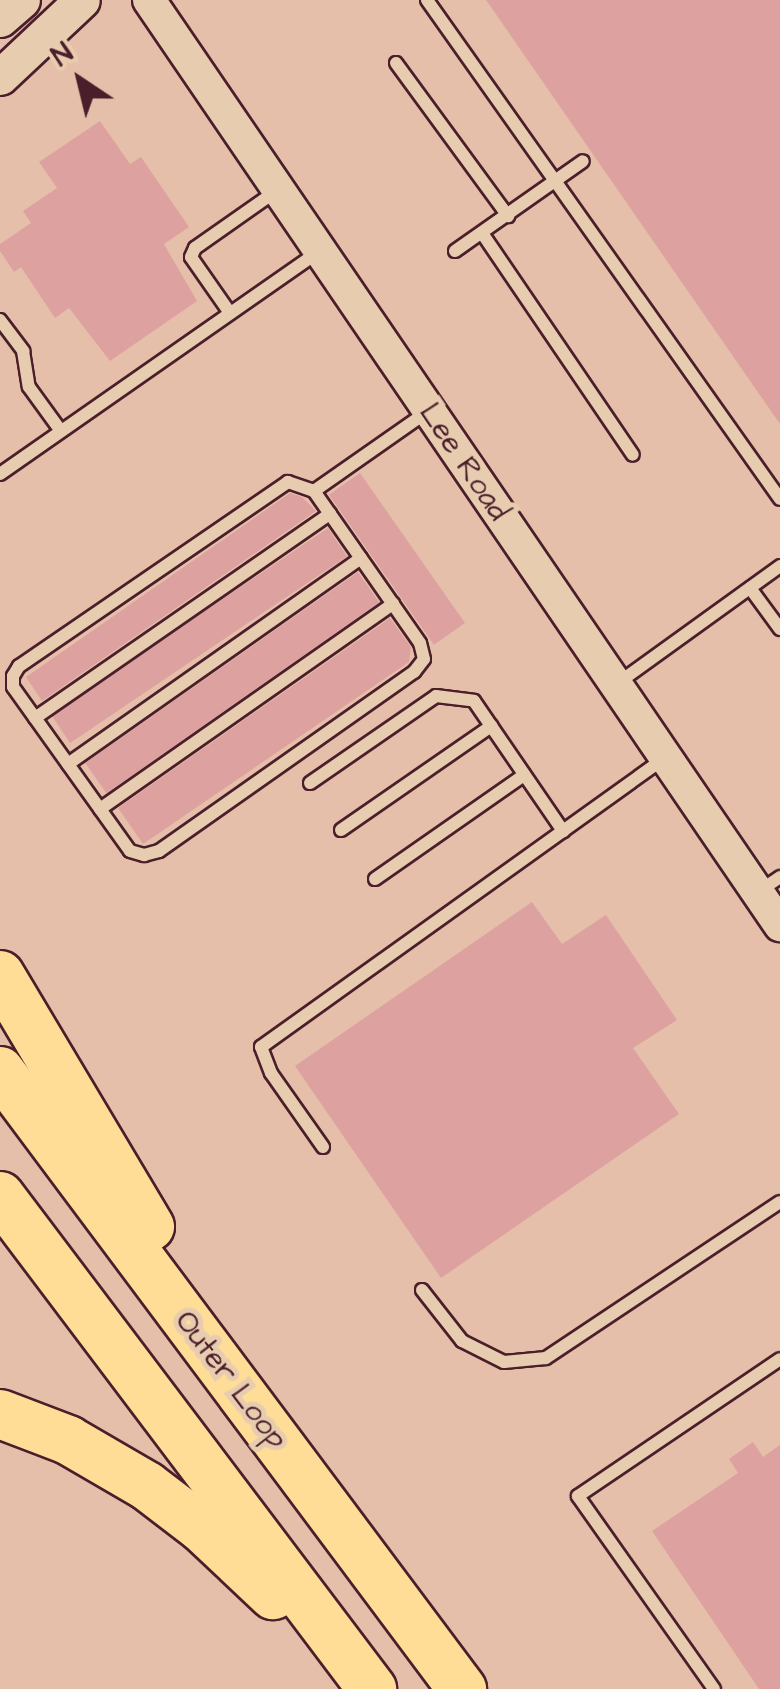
<!DOCTYPE html>
<html>
<head>
<meta charset="utf-8">
<style>
  body { margin:0 }
  #map { position:relative; width:780px; height:1689px; overflow:hidden; background:#e5bfaa; font-family:"Architects Daughter",sans-serif }
  div>[style] { position:absolute }
  [style*='--x'] { left:calc(var(--x)*1px); top:calc(var(--y)*1px); width:calc(var(--w)*1px); rotate:calc(var(--a)*1deg) }
  .building>* { inset:0; background:#dda2a0; transform-origin:0 0 }
  .roads { filter:drop-shadow(2px 0 #4a1f2b) drop-shadow(-2px 0 #4a1f2b) drop-shadow(0 2px #4a1f2b) drop-shadow(0 -2px #4a1f2b) }
  .service>* { height:12px; margin:-6px; padding:0 6px; transform-origin:6px; border-radius:6px; background:#e8ccaf }
  .tertiary>* { height:32px; margin:-16px; padding:0 16px; transform-origin:16px; border-radius:16px; background:#e8ccaf }
  .secondary>* { height:35px; margin:-17.5px; padding:0 17.5px; transform-origin:17.5px; border-radius:17.5px; background:#e8ccaf }
  .motorway>* { height:48px; margin:-24px; padding:0 24px; transform-origin:24px; border-radius:24px; background:#ffdd96 }
  span { translate:-50% -50%; white-space:nowrap; text-align:center; line-height:1.15; -webkit-text-stroke:10px #e8ccaf; paint-order:stroke }
  .street-label { font-size:30px; color:#4a1f2b }
  .north { position:absolute; left:30px; top:30px; width:100px; height:100px; -webkit-text-stroke:8px #e8ccaf; paint-order:stroke; rotate:325deg; font-size:28px; font-weight:700; line-height:40px; text-align:center; color:#4a1f2b }
  .north::after { content:''; display:block; margin:auto; width:35px; height:45px; background:#4a1f2b; clip-path:polygon(50% 0,100% 100%,50% 72%,0 100%) }
</style>
</head>
<body>
<div id="map">
  <div class="building">
    <i style="clip-path:polygon(486px 0,780px 0,780px 424px)"></i>
    <i style="clip-path:polygon(100px 121px,130px 164px,141px 157px,189px 227px,164px 244px,197px 301px,110px 361px,69px 308px,55px 318px,21px 267px,14px 272px,0 251px,0 244px,31px 223px,23px 211px,57px 188px,39px 162px)"></i>
    <i style="left:360px;top:473px;width:183px;height:38px;rotate:55deg"></i>
    <i style="clip-path:polygon(290px 493px,302px 497px,316px 511px,42px 701px,26px 677px)"></i>
    <i style="left:328px;top:528px;width:34px;height:334px;rotate:56deg"></i>
    <i style="left:358px;top:572px;width:37px;height:333px;rotate:55deg"></i>
    <i style="clip-path:polygon(390px 618px,411px 647px,409px 662px,143px 844px,118px 808px)"></i>
    <i style="clip-path:polygon(532px 902px,562px 944px,606px 915px,677px 1020px,633px 1048px,679px 1114px,441px 1278px,295px 1066px)"></i>
    <i style="clip-path:polygon(753px 1442px,763px 1457px,780px 1445px,780px 1689px,759px 1689px,652px 1531px,738px 1473px,729px 1459px)"></i>
  </div>
  <div class="roads">
    <div class="service">
      <i style="--x:427;--y:0;--w:611;--a:54.72"></i>
      <i style="--x:396;--y:63;--w:190;--a:53.8"></i>
      <i style="--x:482;--y:233;--w:268;--a:55.8"></i>
      <i style="--x:455;--y:251;--w:156;--a:-35.1"></i>
      <i style="--x:230;--y:313;--w:68;--a:-124.9"></i>
      <i style="--x:191;--y:257;--w:10;--a:-66"></i>
      <i style="--x:195;--y:248;--w:99;--a:-35.1"></i>
      <i style="--x:0;--y:320;--w:39;--a:53"></i>
      <i style="--x:23;--y:351;--w:36;--a:81"></i>
      <i style="--x:29;--y:387;--w:54;--a:54"></i>
      <i style="--x:0;--y:474;--w:388;--a:-34.9"></i>
      <i style="--x:314;--y:491;--w:28;--a:-161"></i>
      <i style="--x:288;--y:482;--w:326;--a:145.6"></i>
      <i style="--x:19;--y:666;--w:12;--a:121"></i>
      <i style="--x:13;--y:676;--w:11;--a:90"></i>
      <i style="--x:13;--y:687;--w:201;--a:54.5"></i>
      <i style="--x:130;--y:851;--w:15;--a:16"></i>
      <i style="--x:144;--y:855;--w:16;--a:-15"></i>
      <i style="--x:159;--y:851;--w:312;--a:-35.1"></i>
      <i style="--x:414;--y:672;--w:16;--a:-52"></i>
      <i style="--x:424;--y:659;--w:16;--a:-104"></i>
      <i style="--x:420;--y:643;--w:185;--a:-124.9"></i>
      <i style="--x:314;--y:491;--w:138;--a:-35"></i>
      <i style="--x:750;--y:588;--w:51;--a:53.8"></i>
      <i style="--x:618;--y:683;--w:200;--a:-35.8"></i>
      <i style="--x:35;--y:718;--w:359;--a:-34.7"></i>
      <i style="--x:68;--y:764;--w:358;--a:-35.1"></i>
      <i style="--x:310;--y:783;--w:153;--a:-34.6"></i>
      <i style="--x:436;--y:696;--w:38;--a:7"></i>
      <i style="--x:474;--y:701;--w:158;--a:55.6"></i>
      <i style="--x:100;--y:809;--w:358;--a:-35"></i>
      <i style="--x:341;--y:830;--w:183;--a:-34.7"></i>
      <i style="--x:375;--y:879;--w:182;--a:-34.9"></i>
      <i style="--x:758;--y:892;--w:27;--a:-34"></i>
      <i style="--x:323;--y:1147;--w:90;--a:-125.1"></i>
      <i style="--x:271;--y:1073;--w:28;--a:-111"></i>
      <i style="--x:261;--y:1047;--w:495;--a:-35.6"></i>
      <i style="--x:422;--y:1290;--w:65;--a:51.9"></i>
      <i style="--x:462;--y:1341;--w:47;--a:26.6"></i>
      <i style="--x:504;--y:1362;--w:42;--a:-5.4"></i>
      <i style="--x:546;--y:1358;--w:281;--a:-33.7"></i>
      <i style="--x:714;--y:1689;--w:236;--a:-125.2"></i>
      <i style="--x:578;--y:1496;--w:244;--a:-34.1"></i>
    </div>
    <div class="tertiary">
      <i style="--x:149;--y:0;--w:1120;--a:55.7"></i>
    </div>
    <div class="secondary">
      <i style="--x:0;--y:19;--w:29;--a:-41"></i>
      <i style="--x:0;--y:77;--w:112;--a:-43.2"></i>
    </div>
    <div class="motorway">
      <i style="--x:0;--y:975;--w:293;--a:59.2"></i>
      <i style="--x:0;--y:1071;--w:772;--a:53.22"></i>
      <i style="--x:0;--y:1196;--w:618;--a:52.96"></i>
      <i style="--x:0;--y:1414;--w:73;--a:20.9"></i>
      <i style="--x:68;--y:1440;--w:91;--a:30.2"></i>
      <i style="--x:147;--y:1486;--w:69;--a:37.4"></i>
      <i style="--x:202;--y:1528;--w:98;--a:43.3"></i>
    </div>
  </div>
  <div class="street-label">
    <span style="left:464px;top:462px;rotate:56deg">Lee Road</span>
    <span style="left:231px;top:1380px;rotate:53deg">Outer Loop</span>
  </div>
  <div class="north">N</div>
</div>
</body>
</html>
